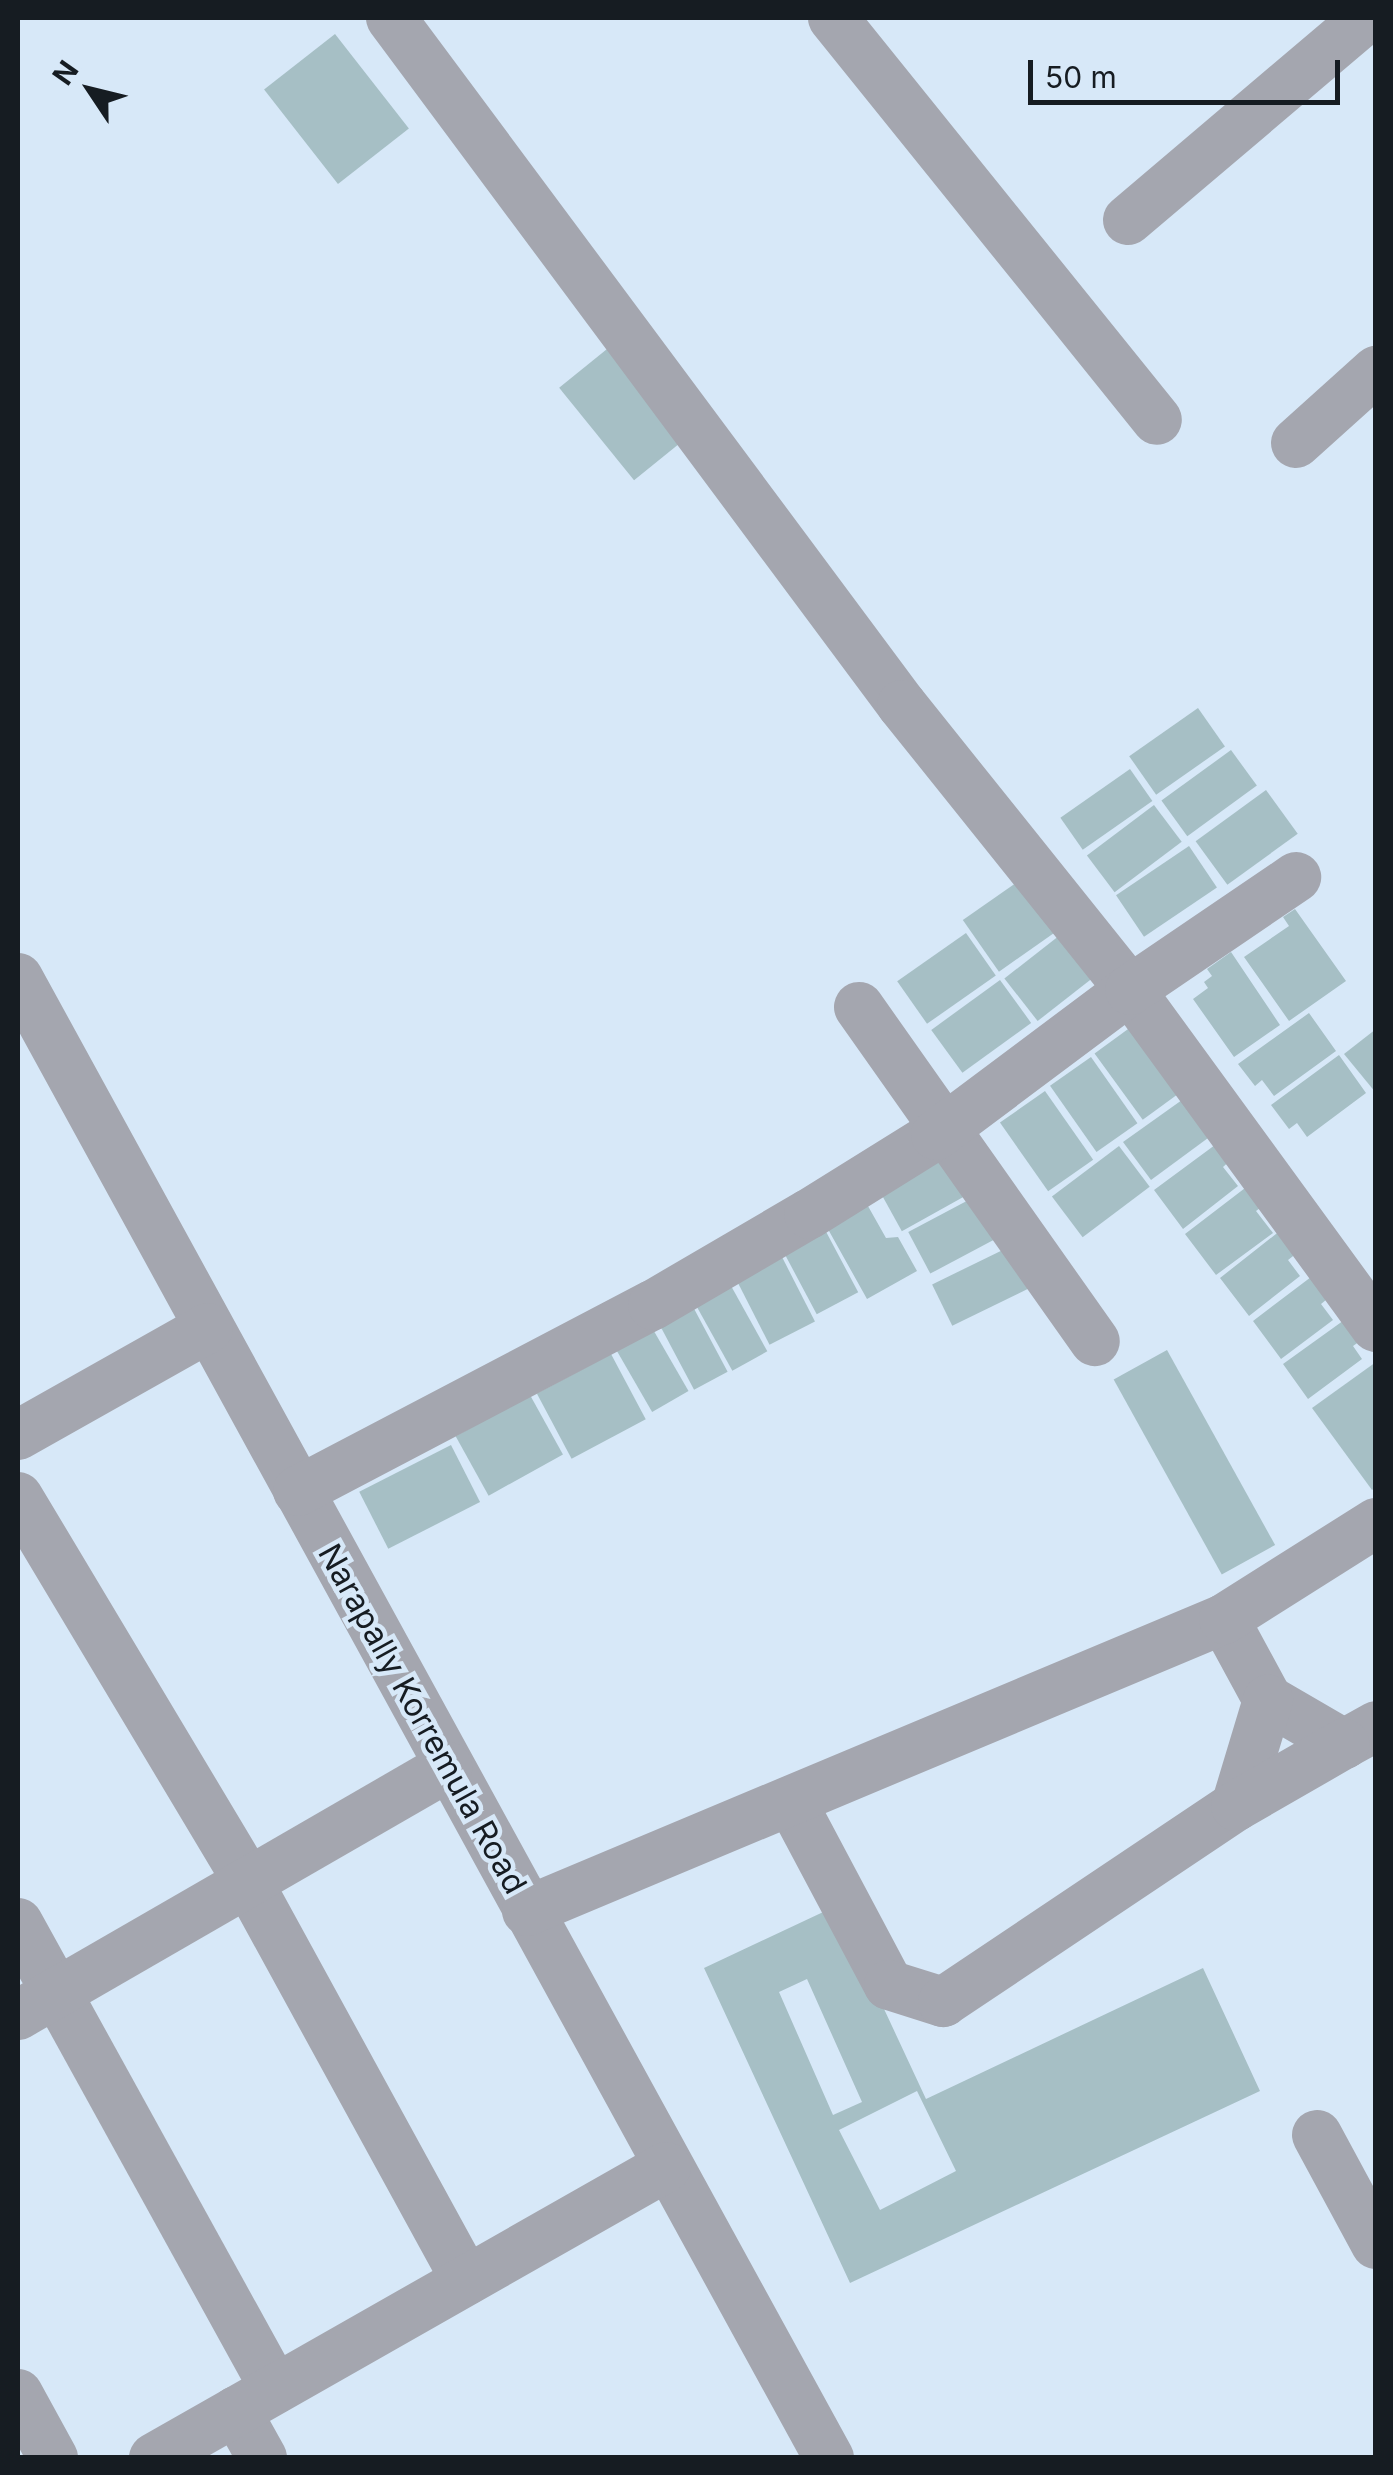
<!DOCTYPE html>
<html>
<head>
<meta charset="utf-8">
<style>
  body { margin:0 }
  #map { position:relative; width:1393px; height:2475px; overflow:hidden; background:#d7e8f8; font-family:Inter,sans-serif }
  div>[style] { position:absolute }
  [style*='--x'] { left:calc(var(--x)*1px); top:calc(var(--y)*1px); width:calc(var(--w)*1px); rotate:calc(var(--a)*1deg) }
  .building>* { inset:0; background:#a6bfc5; transform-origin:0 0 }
  .minor>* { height:50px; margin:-25px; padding:0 25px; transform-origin:25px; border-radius:25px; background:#a4a6af }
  span { translate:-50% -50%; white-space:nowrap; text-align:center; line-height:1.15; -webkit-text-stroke:9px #d7e8f8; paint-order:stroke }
  .street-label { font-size:32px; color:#161c22 }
  .frame { position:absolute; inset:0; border:20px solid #161c22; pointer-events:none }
  .north { position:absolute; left:40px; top:40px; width:100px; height:100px; -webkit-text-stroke:8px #d7e8f8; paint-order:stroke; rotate:305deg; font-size:28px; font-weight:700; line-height:40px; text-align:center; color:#161c22 }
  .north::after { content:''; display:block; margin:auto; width:35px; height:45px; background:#161c22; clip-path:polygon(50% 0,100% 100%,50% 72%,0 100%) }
  .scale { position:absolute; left:1028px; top:60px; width:312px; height:45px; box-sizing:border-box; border:5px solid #161c22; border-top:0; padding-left:12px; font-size:30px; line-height:35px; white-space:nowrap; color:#161c22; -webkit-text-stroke:8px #d7e8f8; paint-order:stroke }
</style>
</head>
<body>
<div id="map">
  <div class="building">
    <i style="left:335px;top:34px;width:120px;height:90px;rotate:52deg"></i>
    <i style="left:612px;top:345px;width:119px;height:68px;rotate:51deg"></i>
    <i style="left:1198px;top:708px;width:47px;height:84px;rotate:55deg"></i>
    <i style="left:1231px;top:750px;width:44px;height:86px;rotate:54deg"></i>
    <i style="left:1130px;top:769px;width:39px;height:85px;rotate:55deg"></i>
    <i style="left:1266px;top:790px;width:54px;height:87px;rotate:54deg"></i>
    <i style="left:1154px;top:805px;width:46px;height:84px;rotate:53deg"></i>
    <i style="left:1189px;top:846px;width:50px;height:88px;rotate:56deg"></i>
    <i style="left:1030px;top:873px;width:63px;height:82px;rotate:55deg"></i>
    <i style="clip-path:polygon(1295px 909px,1346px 981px,1289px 1021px,1244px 957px,1289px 926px,1283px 917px)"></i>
    <i style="left:1069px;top:928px;width:54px;height:82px;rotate:52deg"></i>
    <i style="left:966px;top:933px;width:52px;height:84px;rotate:55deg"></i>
    <i style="clip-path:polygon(1231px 952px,1280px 1025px,1234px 1057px,1193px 999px,1208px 988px,1204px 982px,1212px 976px,1207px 969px)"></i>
    <i style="left:1000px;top:980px;width:53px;height:85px;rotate:54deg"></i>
    <i style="clip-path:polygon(1309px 1013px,1336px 1051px,1274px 1096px,1262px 1080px,1255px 1086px,1238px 1064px)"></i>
    <i style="left:1135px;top:1024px;width:82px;height:50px;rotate:54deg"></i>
    <i style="clip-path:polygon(1376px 1029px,1376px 1093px,1344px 1054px)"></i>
    <i style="clip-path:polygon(1339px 1055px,1366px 1093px,1307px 1137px,1297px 1123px,1289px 1129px,1271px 1105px)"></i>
    <i style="left:1091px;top:1057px;width:81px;height:50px;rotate:55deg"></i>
    <i style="left:1045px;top:1091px;width:84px;height:55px;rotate:55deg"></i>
    <i style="clip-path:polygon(1189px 1095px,1208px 1138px,1151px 1180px,1123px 1142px)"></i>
    <i style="clip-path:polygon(1219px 1142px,1232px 1159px,1223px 1167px,1238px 1186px,1183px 1229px,1154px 1190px)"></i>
    <i style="left:1119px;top:1146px;width:51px;height:84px;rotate:53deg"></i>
    <i style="left:950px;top:1153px;width:45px;height:80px;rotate:61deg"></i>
    <i style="clip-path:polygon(1249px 1185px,1264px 1205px,1256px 1211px,1273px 1233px,1216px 1275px,1185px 1234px)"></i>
    <i style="left:978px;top:1195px;width:47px;height:79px;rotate:62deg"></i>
    <i style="clip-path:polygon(864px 1199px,886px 1238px,898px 1237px,917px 1271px,867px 1299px,824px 1222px)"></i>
    <i style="left:823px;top:1226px;width:75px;height:47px;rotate:62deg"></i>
    <i style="clip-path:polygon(1281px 1230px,1297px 1253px,1288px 1260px,1300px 1276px,1249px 1316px,1220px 1278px)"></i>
    <i style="left:1013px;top:1245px;width:46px;height:90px;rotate:64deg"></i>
    <i style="left:780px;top:1253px;width:77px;height:51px;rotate:63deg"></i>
    <i style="clip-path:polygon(1315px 1274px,1332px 1295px,1321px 1304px,1333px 1320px,1281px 1359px,1253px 1321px)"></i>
    <i style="left:730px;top:1284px;width:77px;height:40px;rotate:61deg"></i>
    <i style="left:691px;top:1303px;width:78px;height:38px;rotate:62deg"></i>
    <i style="clip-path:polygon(1347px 1318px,1363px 1339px,1353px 1346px,1362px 1359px,1308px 1399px,1283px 1364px)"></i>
    <i style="left:651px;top:1326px;width:75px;height:42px;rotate:60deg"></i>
    <i style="left:1167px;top:1350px;width:223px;height:61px;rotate:61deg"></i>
    <i style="left:611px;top:1354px;width:74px;height:84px;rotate:62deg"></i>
    <i style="clip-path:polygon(1376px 1362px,1376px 1487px,1372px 1490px,1312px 1408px)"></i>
    <i style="left:530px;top:1395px;width:68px;height:85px;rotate:61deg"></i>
    <i style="left:451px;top:1445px;width:64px;height:103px;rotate:63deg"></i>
    <i style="clip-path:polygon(evenodd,836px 1906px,926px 2099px,1203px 1968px,1260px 2091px,850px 2283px,704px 1968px,836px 1906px,807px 1979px,862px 2102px,833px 2115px,779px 1992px,807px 1979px,836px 1906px,917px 2091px,956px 2171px,880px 2210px,839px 2130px,917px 2091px)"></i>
  </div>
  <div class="minor">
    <i style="--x:391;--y:18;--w:856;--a:53.36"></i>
    <i style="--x:902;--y:705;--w:365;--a:51.3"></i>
    <i style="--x:1130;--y:990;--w:417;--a:53.9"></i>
    <i style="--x:833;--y:18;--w:516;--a:51.13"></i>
    <i style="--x:1128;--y:220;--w:312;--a:-40.3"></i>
    <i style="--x:1296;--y:443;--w:108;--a:-42"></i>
    <i style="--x:18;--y:978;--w:1688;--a:61.28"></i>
    <i style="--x:859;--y:1007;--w:409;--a:54.8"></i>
    <i style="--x:18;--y:1435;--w:218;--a:-29.4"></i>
    <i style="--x:298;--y:1491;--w:401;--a:-27.7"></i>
    <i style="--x:653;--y:1305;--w:181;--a:-30.3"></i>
    <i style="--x:809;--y:1214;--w:150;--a:-31.9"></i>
    <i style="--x:936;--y:1135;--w:242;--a:-36.8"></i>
    <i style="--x:1130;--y:990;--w:201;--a:-34.2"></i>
    <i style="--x:18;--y:1497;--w:448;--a:59.1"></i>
    <i style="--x:248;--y:1882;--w:454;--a:61.3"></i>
    <i style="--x:1224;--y:1619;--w:92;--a:61.5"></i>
    <i style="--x:1268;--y:1700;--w:88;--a:30.1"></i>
    <i style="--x:1344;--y:1744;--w:37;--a:-29"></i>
    <i style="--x:791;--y:1801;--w:208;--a:62"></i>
    <i style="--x:889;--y:1985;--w:57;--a:17.5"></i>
    <i style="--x:943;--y:2002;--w:353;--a:-33.8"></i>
    <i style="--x:1236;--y:1806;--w:111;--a:-73.2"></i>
    <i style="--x:1236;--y:1806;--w:125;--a:-29.9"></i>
    <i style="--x:527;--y:1911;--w:756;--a:-22.73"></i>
    <i style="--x:1224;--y:1619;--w:180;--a:-32.3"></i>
    <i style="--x:18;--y:1923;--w:532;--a:61.12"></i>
    <i style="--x:18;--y:2015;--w:496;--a:-30"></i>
    <i style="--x:1317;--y:2135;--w:124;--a:61.6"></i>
    <i style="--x:18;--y:2394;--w:73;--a:61.3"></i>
    <i style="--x:236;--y:2411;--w:54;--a:61"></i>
    <i style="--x:154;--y:2458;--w:589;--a:-29.61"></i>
  </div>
  <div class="street-label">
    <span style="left:422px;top:1719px;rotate:61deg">Narapally Korremula Road</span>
  </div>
  <div class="frame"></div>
  <div class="north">N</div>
  <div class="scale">50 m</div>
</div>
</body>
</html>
